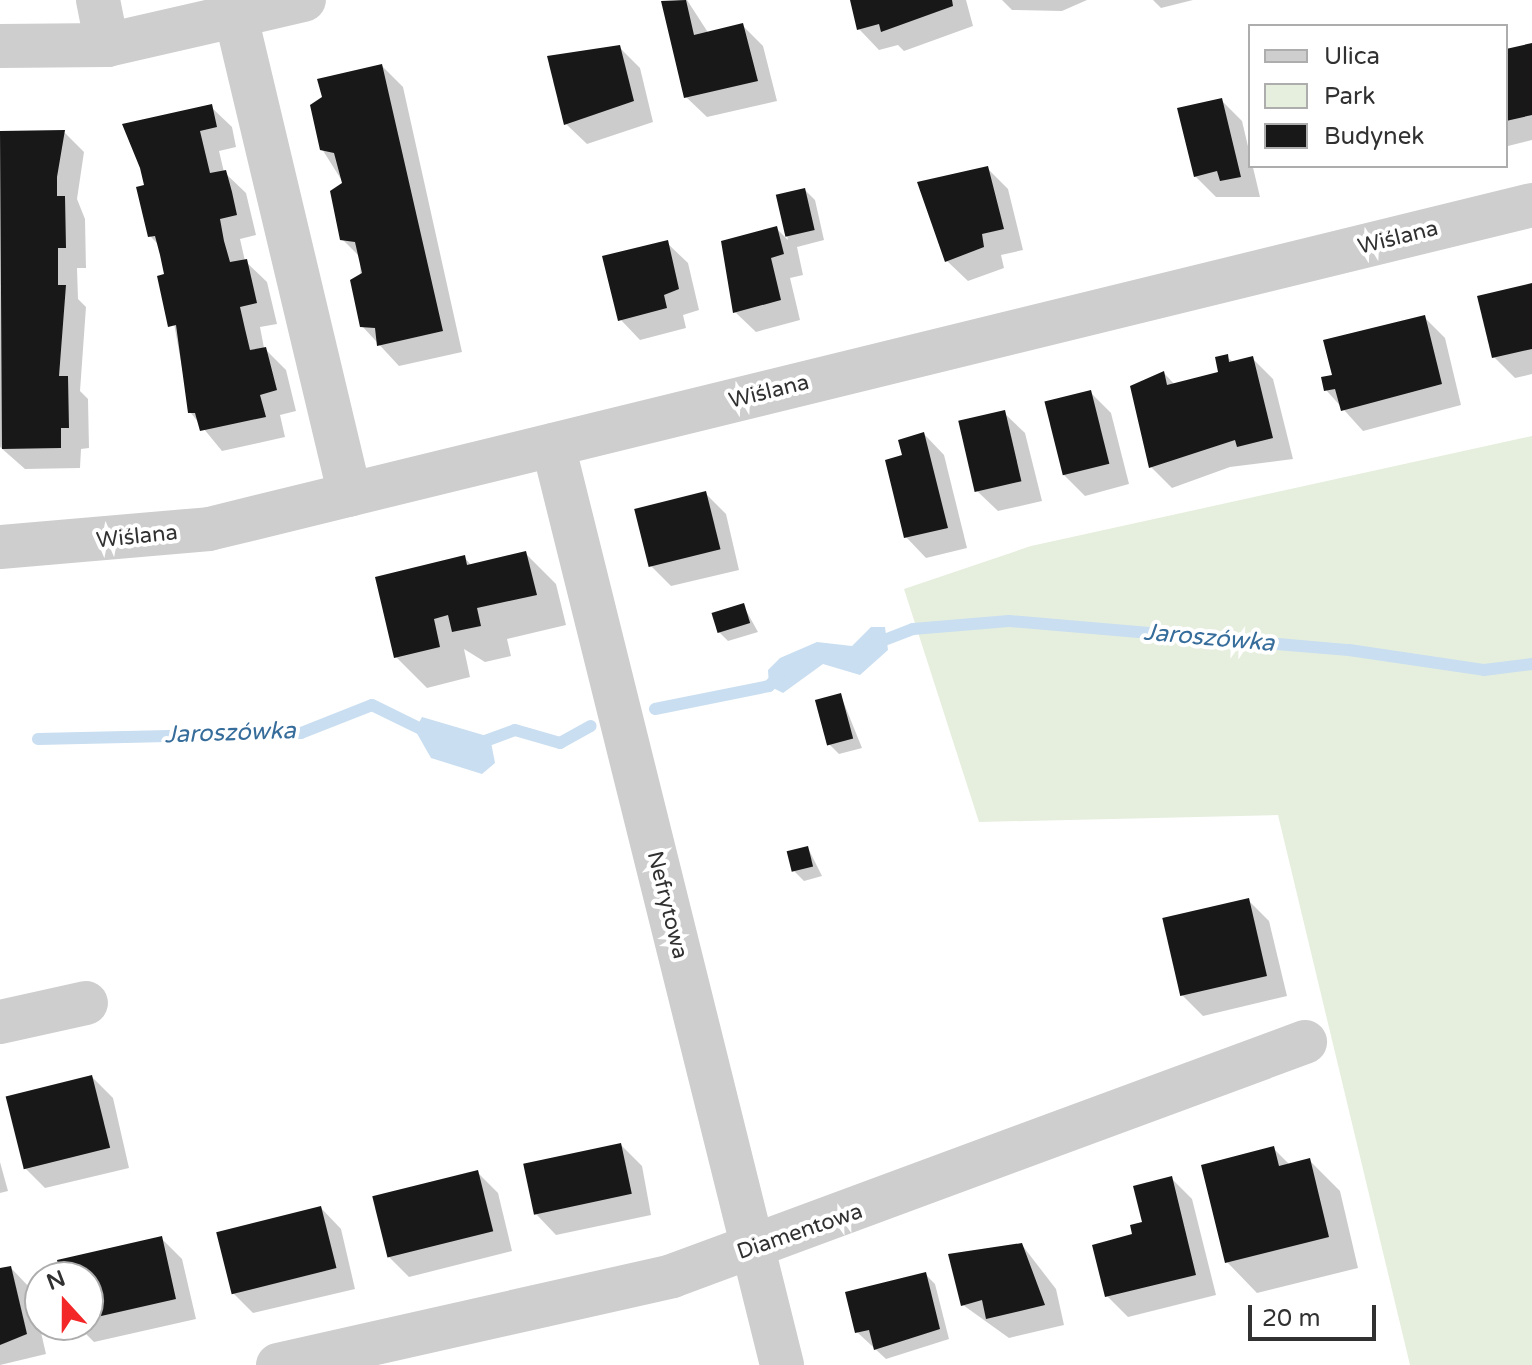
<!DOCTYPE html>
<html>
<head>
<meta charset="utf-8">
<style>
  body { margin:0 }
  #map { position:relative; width:1532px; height:1365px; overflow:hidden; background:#fff; font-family:"Varela Round",sans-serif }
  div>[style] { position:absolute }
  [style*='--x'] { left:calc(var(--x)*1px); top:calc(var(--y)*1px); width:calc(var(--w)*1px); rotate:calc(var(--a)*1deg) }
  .green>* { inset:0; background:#e6efde }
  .water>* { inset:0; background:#c9def0 }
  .shadow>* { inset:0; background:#0003 }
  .stream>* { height:12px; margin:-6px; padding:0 6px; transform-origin:6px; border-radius:6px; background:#c9def0 }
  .building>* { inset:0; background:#181818; transform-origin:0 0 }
  .minor>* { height:44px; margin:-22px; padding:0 22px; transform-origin:22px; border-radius:22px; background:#cecece }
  span { translate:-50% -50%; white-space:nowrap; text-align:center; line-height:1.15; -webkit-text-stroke:8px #fff; paint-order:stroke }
  .street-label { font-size:22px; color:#313131 }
  .water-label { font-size:24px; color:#376d9b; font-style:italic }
  .legend { position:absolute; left:1248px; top:24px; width:260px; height:144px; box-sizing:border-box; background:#fff; border:2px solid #adadad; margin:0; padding:10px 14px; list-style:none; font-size:24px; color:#313131 }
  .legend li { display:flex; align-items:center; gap:16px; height:40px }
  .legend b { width:40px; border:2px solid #adadad }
  .north { position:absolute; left:24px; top:1261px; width:80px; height:80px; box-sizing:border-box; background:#fff; border:2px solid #adadad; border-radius:50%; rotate:339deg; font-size:22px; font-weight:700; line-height:32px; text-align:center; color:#313131 }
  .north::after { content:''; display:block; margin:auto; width:28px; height:36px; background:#f42728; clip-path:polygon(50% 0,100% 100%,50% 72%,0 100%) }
  .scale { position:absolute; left:1248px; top:1305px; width:128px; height:36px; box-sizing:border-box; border:4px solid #313131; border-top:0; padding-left:10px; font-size:24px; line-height:28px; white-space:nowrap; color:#313131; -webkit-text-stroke:6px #fff; paint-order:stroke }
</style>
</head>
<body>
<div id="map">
  <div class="green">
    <i style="clip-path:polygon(1532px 436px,1532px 1365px,1410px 1365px,1278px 815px,979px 822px,904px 589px,1031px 546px)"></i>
  </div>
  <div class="water">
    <i style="clip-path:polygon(871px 627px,885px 627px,888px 650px,860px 675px,823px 664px,783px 693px,769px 686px,768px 670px,780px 658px,817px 642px,852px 646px)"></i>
    <i style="clip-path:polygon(422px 717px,490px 737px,495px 763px,482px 774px,431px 758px,415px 730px)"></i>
  </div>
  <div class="shadow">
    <i style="clip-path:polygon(687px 0,709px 34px,742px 25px,763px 46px,777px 101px,707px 117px,686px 97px,664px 2px)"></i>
    <i style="clip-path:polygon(852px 0,966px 0,973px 26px,904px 51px,898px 45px,879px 50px,859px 29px)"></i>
    <i style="clip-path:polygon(1002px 0,1087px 0,1062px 11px,1012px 10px)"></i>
    <i style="clip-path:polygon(1153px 0,1193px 0,1161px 8px)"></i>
    <i style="clip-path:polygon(1532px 45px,1532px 140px,1508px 146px,1506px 51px)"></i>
    <i style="clip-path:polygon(619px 47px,640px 68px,653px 122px,587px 144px,566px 124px)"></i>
    <i style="clip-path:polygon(382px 66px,403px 87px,462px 352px,399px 366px,362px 326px,360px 257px,342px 239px,344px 184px,322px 149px,324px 98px)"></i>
    <i style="clip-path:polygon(1221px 100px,1242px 121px,1260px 197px,1216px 197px,1195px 176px)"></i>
    <i style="clip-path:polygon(211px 107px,232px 127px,236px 147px,219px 151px,224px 172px,246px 193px,256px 235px,240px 239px,245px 261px,267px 282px,277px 324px,260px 327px,264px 348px,286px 370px,296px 411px,280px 415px,285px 437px,222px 451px,190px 412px,160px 246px,150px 236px,147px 187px)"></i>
    <i style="clip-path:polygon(64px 132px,84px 152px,77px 199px,85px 219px,86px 268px,77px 268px,78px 299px,86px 307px,80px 391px,88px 399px,89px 448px,81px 449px,80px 468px,25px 469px,0 447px,0 133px)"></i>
    <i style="clip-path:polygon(987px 168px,1008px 189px,1023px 250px,1001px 255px,1004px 268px,968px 281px,947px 261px)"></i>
    <i style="clip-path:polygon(805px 190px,815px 200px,824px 240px,797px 247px,803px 275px,790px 278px,800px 320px,756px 332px,735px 312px,776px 228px,788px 240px,778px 197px)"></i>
    <i style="clip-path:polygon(667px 243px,688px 263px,699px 310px,683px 315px,686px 328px,640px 340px,620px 319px)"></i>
    <i style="clip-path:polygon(1532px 285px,1532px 374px,1515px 378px,1494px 357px)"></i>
    <i style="clip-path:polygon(1424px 317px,1445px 338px,1461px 405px,1363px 431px,1326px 390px,1334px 376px)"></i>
    <i style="clip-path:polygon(1227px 357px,1234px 363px,1252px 358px,1273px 379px,1293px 459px,1230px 467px,1172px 488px,1151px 467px,1132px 387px,1164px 373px,1175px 385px,1221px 373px)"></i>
    <i style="clip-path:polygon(1090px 392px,1111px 413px,1129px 484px,1085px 496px,1064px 475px,1073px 396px)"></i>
    <i style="clip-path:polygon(1004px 413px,1025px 433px,1042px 501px,998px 511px,977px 491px)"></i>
    <i style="clip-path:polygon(924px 434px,944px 455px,967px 548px,926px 558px,906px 537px)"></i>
    <i style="clip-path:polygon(705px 493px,726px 514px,739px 570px,671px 586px,650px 565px)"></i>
    <i style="clip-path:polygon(526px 554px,556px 584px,566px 625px,507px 639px,511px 656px,485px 662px,464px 649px,470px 677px,427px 688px,396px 657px,464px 557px,472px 566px)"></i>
    <i style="clip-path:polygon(743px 605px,758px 632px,728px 641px,718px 631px)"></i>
    <i style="clip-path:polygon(841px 696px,862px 748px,839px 754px,829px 744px)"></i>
    <i style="clip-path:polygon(808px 848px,822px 876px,804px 881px,794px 871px)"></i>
    <i style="clip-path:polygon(1248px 900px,1269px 921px,1287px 996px,1203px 1016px,1182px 995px)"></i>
    <i style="clip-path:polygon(92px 1077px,113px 1098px,129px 1168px,45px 1188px,24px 1167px)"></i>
    <i style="clip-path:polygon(621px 1145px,642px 1166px,651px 1215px,556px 1235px,536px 1214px)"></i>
    <i style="clip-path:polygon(1274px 1149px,1290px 1165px,1309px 1160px,1340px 1191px,1358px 1268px,1257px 1293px,1227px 1262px)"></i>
    <i style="clip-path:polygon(0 1162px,8px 1191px,0 1193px)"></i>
    <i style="clip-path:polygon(477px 1172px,498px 1193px,512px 1251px,409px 1277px,388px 1256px)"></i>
    <i style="clip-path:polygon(1171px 1178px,1192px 1199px,1216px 1295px,1128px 1317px,1107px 1296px)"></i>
    <i style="clip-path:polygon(321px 1208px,341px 1229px,355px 1289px,253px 1313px,232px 1292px)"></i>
    <i style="clip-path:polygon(161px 1238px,182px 1259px,196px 1319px,94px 1342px,77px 1325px,88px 1325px,88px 1277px,63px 1277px)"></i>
    <i style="clip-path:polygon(1022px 1245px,1056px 1289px,1064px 1325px,1009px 1338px,963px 1305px)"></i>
    <i style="clip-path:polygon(11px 1268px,31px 1289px,46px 1354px,0 1365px,0 1270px)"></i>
    <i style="clip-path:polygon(925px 1274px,935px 1284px,949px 1339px,886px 1359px,857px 1332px)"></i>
  </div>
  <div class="stream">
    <i style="--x:874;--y:644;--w:42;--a:-21"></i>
    <i style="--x:913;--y:629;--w:96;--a:-4.8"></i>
    <i style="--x:1009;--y:621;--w:341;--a:4.9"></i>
    <i style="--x:1349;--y:650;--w:136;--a:8.4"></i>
    <i style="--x:1484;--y:670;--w:48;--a:-7.1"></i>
    <i style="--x:655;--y:709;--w:116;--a:-11.4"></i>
    <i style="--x:769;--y:686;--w:14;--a:-45"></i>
    <i style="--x:38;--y:739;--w:263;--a:-1.3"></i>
    <i style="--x:301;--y:733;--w:76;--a:-21.5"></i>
    <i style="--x:372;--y:705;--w:61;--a:26.1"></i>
    <i style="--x:477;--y:744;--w:40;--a:-20.2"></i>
    <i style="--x:515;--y:730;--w:47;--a:16.1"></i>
    <i style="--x:560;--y:743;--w:35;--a:-29"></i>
  </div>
  <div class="building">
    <i style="clip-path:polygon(686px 0,694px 35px,743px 23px,758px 81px,684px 98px,661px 1px)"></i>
    <i style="clip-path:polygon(850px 0,952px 0,953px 6px,881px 32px,879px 24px,857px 30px)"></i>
    <i style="clip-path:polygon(1532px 43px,1532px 115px,1506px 121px,1506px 49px)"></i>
    <i style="clip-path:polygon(620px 45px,634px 101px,564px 125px,547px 56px)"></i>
    <i style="clip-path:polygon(382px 64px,443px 331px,377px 346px,375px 328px,360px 327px,350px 280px,362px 273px,355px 242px,340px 240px,330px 191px,342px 183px,334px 153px,320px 150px,310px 105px,322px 97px,317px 79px)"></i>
    <i style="clip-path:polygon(1222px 98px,1241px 177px,1220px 181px,1217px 171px,1194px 177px,1177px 108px)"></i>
    <i style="clip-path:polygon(212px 104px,217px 127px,200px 131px,210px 173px,226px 170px,232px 192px,237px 215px,220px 219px,224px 241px,230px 262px,247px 259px,257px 303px,240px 307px,245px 329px,250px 350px,266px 347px,277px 390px,260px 395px,266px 417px,200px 431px,195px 413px,188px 413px,176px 325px,168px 327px,157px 276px,164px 274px,160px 255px,155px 236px,148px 237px,136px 187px,144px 185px,140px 168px,122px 124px)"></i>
    <i style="clip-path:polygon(65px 130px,57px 177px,57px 196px,65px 196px,66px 248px,58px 248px,58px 285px,66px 285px,59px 376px,68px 376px,69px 428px,61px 428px,61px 448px,2px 449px,0 131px)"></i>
    <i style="clip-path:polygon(988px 166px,1004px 229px,982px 234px,984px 247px,945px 262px,917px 182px)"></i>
    <i style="left:805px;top:188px;width:43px;height:30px;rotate:77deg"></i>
    <i style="clip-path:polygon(777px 226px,784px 254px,771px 258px,781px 300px,733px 313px,721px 241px)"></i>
    <i style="clip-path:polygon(668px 240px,679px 289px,664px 295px,667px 308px,618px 321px,602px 256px)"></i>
    <i style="clip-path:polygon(1532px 283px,1532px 349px,1492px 358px,1477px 296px)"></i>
    <i style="clip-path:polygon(1425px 315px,1442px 384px,1341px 411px,1335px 389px,1324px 391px,1321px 377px,1332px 375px,1323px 340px)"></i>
    <i style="clip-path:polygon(1228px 354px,1229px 362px,1253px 356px,1273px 438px,1237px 447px,1235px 440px,1149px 468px,1130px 386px,1164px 371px,1167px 385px,1218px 372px,1215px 357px)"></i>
    <i style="left:1091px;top:390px;width:76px;height:48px;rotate:76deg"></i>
    <i style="left:1005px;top:410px;width:73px;height:48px;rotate:77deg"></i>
    <i style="clip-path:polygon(924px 432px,948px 528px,904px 538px,885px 460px,902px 455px,898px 440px)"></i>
    <i style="left:706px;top:491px;width:60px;height:74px;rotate:76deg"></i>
    <i style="clip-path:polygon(526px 551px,537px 595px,477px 608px,481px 626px,452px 632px,448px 615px,434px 619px,440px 647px,394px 658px,375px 577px,465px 555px,467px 565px)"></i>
    <i style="left:744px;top:603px;width:21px;height:34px;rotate:73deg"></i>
    <i style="left:841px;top:693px;width:47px;height:27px;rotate:75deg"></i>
    <i style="left:808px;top:846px;width:21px;height:22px;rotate:76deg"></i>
    <i style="left:1249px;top:898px;width:80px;height:89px;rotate:77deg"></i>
    <i style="left:92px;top:1075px;width:75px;height:89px;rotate:76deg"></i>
    <i style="left:621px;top:1143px;width:52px;height:100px;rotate:78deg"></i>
    <i style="clip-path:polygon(1274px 1146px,1279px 1166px,1310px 1158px,1329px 1237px,1225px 1263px,1201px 1165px)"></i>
    <i style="left:478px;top:1170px;width:63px;height:109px;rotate:76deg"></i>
    <i style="clip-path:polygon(1172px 1176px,1196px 1275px,1105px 1297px,1092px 1245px,1132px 1234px,1130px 1225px,1142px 1222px,1133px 1186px)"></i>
    <i style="left:321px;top:1206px;width:64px;height:108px;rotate:76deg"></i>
    <i style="clip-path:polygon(162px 1236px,176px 1299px,88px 1319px,88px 1277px,61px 1277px,57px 1260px)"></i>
    <i style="clip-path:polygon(1022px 1243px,1045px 1305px,986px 1319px,982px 1300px,961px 1306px,948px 1254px)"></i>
    <i style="clip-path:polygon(11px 1266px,27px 1334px,0 1345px,0 1268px)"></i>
    <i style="clip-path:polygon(926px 1272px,940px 1329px,874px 1350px,869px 1330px,855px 1333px,845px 1292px)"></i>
  </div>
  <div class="minor">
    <i style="--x:98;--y:0;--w:46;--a:78.7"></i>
    <i style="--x:236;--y:17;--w:491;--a:76.6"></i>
    <i style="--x:0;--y:46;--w:107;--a:-0.5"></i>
    <i style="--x:107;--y:45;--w:202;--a:-12.9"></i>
    <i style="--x:553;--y:445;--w:948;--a:76.02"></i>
    <i style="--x:0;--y:547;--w:210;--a:-4.9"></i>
    <i style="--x:209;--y:529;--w:1362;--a:-13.76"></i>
    <i style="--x:0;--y:1022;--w:88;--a:-12.5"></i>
    <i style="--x:278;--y:1365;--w:404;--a:-12.7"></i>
    <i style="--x:672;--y:1276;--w:675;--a:-20.29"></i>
  </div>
  <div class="street-label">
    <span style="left:1398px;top:238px;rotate:-14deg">Wiślana</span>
    <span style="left:769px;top:392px;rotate:-14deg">Wiślana</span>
    <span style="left:137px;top:537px;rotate:-6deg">Wiślana</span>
    <span style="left:667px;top:905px;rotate:76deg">Nefrytowa</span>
    <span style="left:800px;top:1232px;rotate:-19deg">Diamentowa</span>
  </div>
  <div class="water-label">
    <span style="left:1209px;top:638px;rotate:5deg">Jaroszówka</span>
    <span style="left:230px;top:733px;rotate:-2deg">Jaroszówka</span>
  </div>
  <ul class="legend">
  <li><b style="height:10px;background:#cecece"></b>Ulica</li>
  <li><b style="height:22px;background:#e6efde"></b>Park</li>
  <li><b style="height:22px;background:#181818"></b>Budynek</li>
  </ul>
  <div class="north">N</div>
  <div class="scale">20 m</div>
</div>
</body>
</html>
